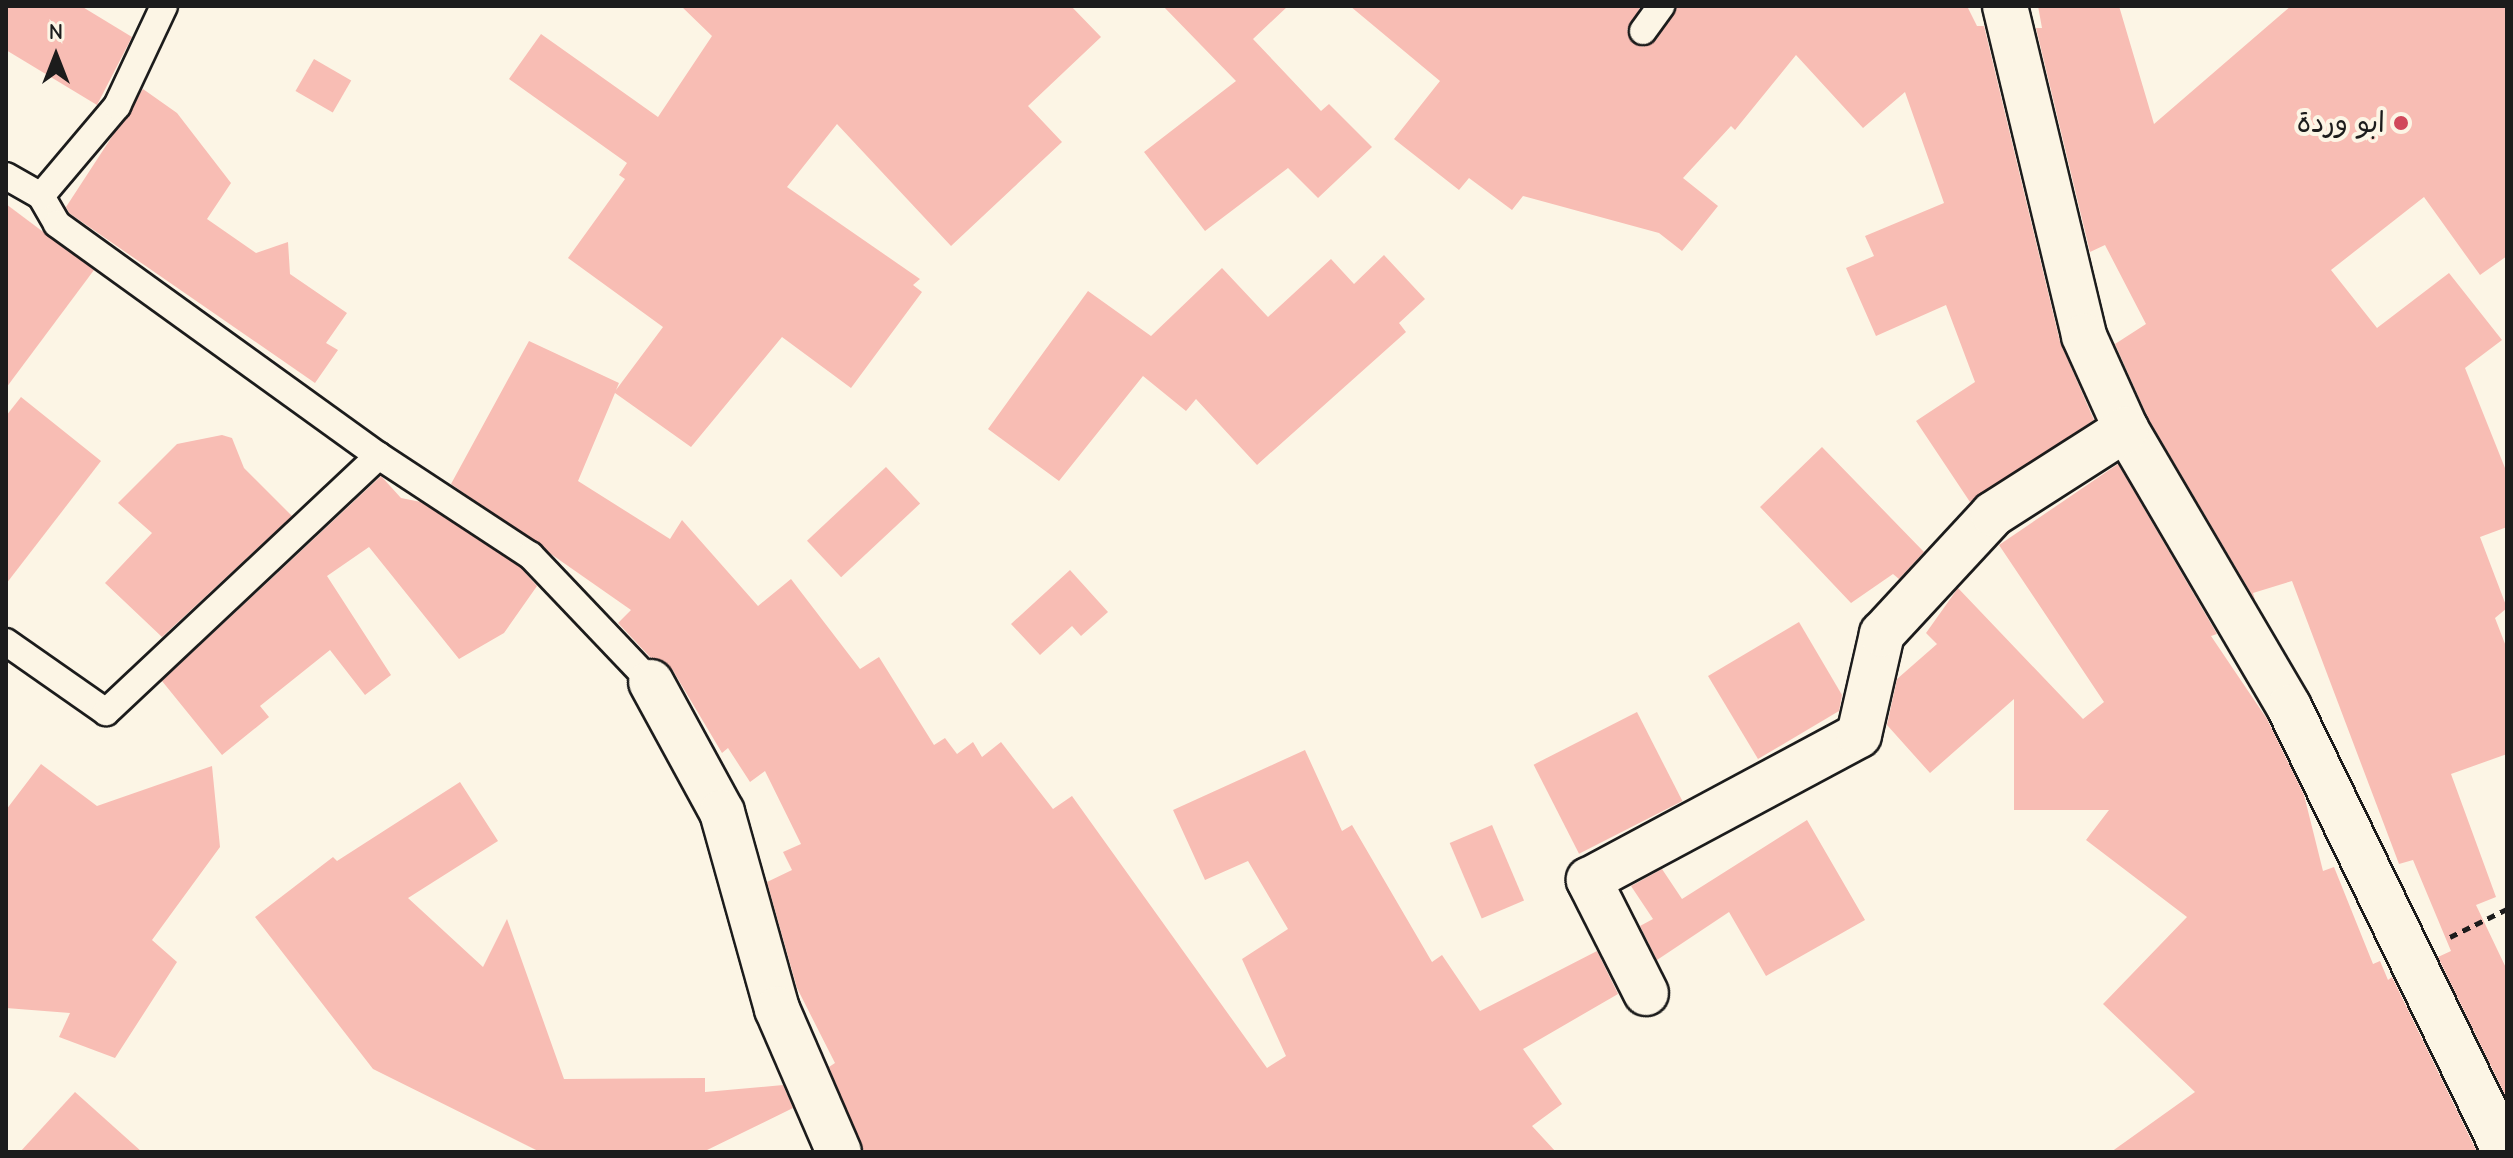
<!DOCTYPE html>
<html>
<head>
<meta charset="utf-8">
<style>
  body { margin:0 }
  #map { position:relative; width:2513px; height:1158px; overflow:hidden; background:#fcf5e5; font-family:"Comic Neue","Playpen Sans Arabic",sans-serif }
  div>[style] { position:absolute }
  [style*='--x'] { left:calc(var(--x)*1px); top:calc(var(--y)*1px); width:calc(var(--w)*1px); rotate:calc(var(--a)*1deg) }
  .building>* { inset:0; background:#f8bdb4; transform-origin:0 0 }
  .path>* { height:5px; margin-top:-2.5px; transform-origin:0; background:repeating-linear-gradient(90deg,#1c1c1c 0 8px,transparent 0 14px) }
  .roads { filter:drop-shadow(2px 0 #1c1c1c) drop-shadow(-2px 0 #1c1c1c) drop-shadow(0 2px #1c1c1c) drop-shadow(0 -2px #1c1c1c) }
  .lane>* { height:26px; margin:-13px; padding:0 13px; transform-origin:13px; border-radius:13px; background:#fcf5e5 }
  .street>* { height:44px; margin:-22px; padding:0 22px; transform-origin:22px; border-radius:22px; background:#fcf5e5 }
  .dots>* { width:22px; height:22px; translate:-50% -50%; box-sizing:border-box; border:4px solid #fcf5e5; border-radius:50% }
  span { translate:-50% -50%; white-space:nowrap; text-align:center; line-height:1.15; -webkit-text-stroke:8px #fcf5e5; paint-order:stroke }
  .poi-label { font-size:28px; color:#1c1c1c }
  .right { translate:-100% -50%; text-align:right }
  .frame { position:absolute; inset:0; border:8px solid #1c1c1c; pointer-events:none }
  .north { position:absolute; left:16px; top:16px; width:80px; height:80px; -webkit-text-stroke:6px #fcf5e5; paint-order:stroke; rotate:0deg; font-size:22px; font-weight:700; line-height:32px; text-align:center; color:#1c1c1c }
  .north::after { content:''; display:block; margin:auto; width:28px; height:36px; background:#1c1c1c; clip-path:polygon(50% 0,100% 100%,50% 72%,0 100%) }
</style>
</head>
<body>
<div id="map">
  <div class="building">
    <i style="clip-path:polygon(6px 6px,81px 6px,132px 37px,97px 105px,6px 50px)"></i>
    <i style="clip-path:polygon(681px 6px,1071px 6px,1101px 37px,1028px 106px,1062px 142px,951px 246px,837px 124px,787px 187px,920px 279px,913px 285px,922px 292px,851px 388px,782px 337px,691px 447px,615px 393px,578px 481px,670px 539px,682px 520px,758px 606px,791px 579px,860px 669px,879px 657px,934px 745px,945px 738px,957px 754px,973px 742px,982px 757px,1001px 742px,1053px 809px,1072px 796px,1267px 1068px,1286px 1056px,1242px 959px,1288px 929px,1248px 861px,1205px 880px,1173px 810px,1305px 750px,1342px 831px,1352px 825px,1432px 962px,1442px 955px,1480px 1011px,1597px 951px,1618px 994px,1523px 1049px,1562px 1104px,1532px 1126px,1556px 1152px,864px 1152px,829px 1067px,835px 1063px,797px 988px,767px 882px,792px 870px,783px 852px,801px 844px,765px 771px,750px 782px,728px 748px,722px 753px,672px 669px,650px 657px,618px 623px,631px 610px,451px 484px,529px 341px,619px 383px,616px 390px,663px 327px,568px 258px,625px 179px,619px 175px,627px 163px,509px 79px,541px 34px,658px 117px,712px 36px)"></i>
    <i style="clip-path:polygon(1163px 6px,1288px 6px,1253px 39px,1321px 111px,1329px 104px,1372px 147px,1318px 198px,1288px 168px,1205px 231px,1144px 152px,1236px 81px)"></i>
    <i style="clip-path:polygon(1350px 6px,1641px 6px,1627px 30px,1642px 47px,1656px 40px,1677px 6px,1967px 6px,1977px 26px,1984px 26px,2060px 342px,2094px 420px,1970px 502px,1916px 421px,1975px 382px,1946px 305px,1876px 336px,1846px 268px,1874px 256px,1865px 236px,1944px 203px,1905px 92px,1863px 128px,1796px 55px,1735px 130px,1731px 126px,1683px 178px,1718px 206px,1682px 251px,1659px 233px,1523px 196px,1512px 210px,1469px 178px,1459px 190px,1394px 139px,1440px 81px)"></i>
    <i style="clip-path:polygon(2038px 6px,2119px 6px,2154px 124px,2291px 6px,2507px 6px,2507px 256px,2480px 275px,2424px 197px,2331px 270px,2377px 328px,2449px 273px,2502px 340px,2465px 368px,2507px 473px,2507px 527px,2480px 537px,2507px 608px,2495px 618px,2507px 649px,2507px 754px,2451px 774px,2496px 897px,2476px 905px,2507px 970px,2507px 1099px,2438px 957px,2451px 951px,2413px 860px,2399px 864px,2292px 581px,2253px 593px,2255px 600px,2148px 418px,2115px 344px,2146px 324px,2105px 245px,2090px 252px,2036px 28px,2042px 28px)"></i>
    <i style="left:314px;top:59px;width:43px;height:37px;rotate:30deg"></i>
    <i style="clip-path:polygon(143px 89px,177px 113px,231px 183px,207px 219px,256px 253px,288px 242px,290px 274px,347px 313px,326px 343px,338px 350px,315px 383px,69px 213px,66px 207px)"></i>
    <i style="clip-path:polygon(6px 204px,94px 270px,6px 388px)"></i>
    <i style="clip-path:polygon(1384px 255px,1425px 299px,1399px 323px,1406px 332px,1257px 465px,1196px 399px,1186px 411px,1143px 376px,1059px 481px,988px 429px,1088px 291px,1151px 336px,1222px 268px,1268px 317px,1331px 259px,1354px 284px)"></i>
    <i style="clip-path:polygon(21px 397px,101px 461px,6px 584px,6px 416px)"></i>
    <i style="clip-path:polygon(222px 435px,232px 438px,244px 468px,292px 516px,162px 637px,105px 583px,152px 533px,118px 503px,177px 444px)"></i>
    <i style="clip-path:polygon(1822px 447px,1924px 552px,1899px 579px,1893px 574px,1851px 603px,1760px 507px)"></i>
    <i style="clip-path:polygon(2118px 464px,2217px 634px,2211px 636px,2267px 719px,2304px 795px,2323px 871px,2334px 867px,2373px 964px,2380px 961px,2388px 980px,2392px 977px,2477px 1152px,2111px 1152px,2195px 1092px,2103px 1004px,2187px 917px,2086px 840px,2109px 810px,2014px 810px,2014px 699px,1930px 773px,1887px 725px,1897px 679px,1937px 644px,1926px 633px,1958px 588px,2083px 719px,2104px 702px,1999px 545px)"></i>
    <i style="left:886px;top:467px;width:50px;height:108px;rotate:47deg"></i>
    <i style="clip-path:polygon(381px 476px,401px 498px,421px 502px,520px 567px,537px 586px,504px 633px,459px 659px,369px 547px,327px 576px,391px 675px,365px 695px,330px 650px,260px 706px,269px 717px,222px 755px,162px 681px)"></i>
    <i style="clip-path:polygon(1070px 570px,1108px 612px,1081px 636px,1072px 626px,1040px 655px,1011px 624px)"></i>
    <i style="clip-path:polygon(1799px 622px,1842px 695px,1839px 711px,1758px 759px,1708px 676px)"></i>
    <i style="left:1637px;top:712px;width:100px;height:116px;rotate:63deg"></i>
    <i style="clip-path:polygon(41px 764px,97px 806px,212px 766px,220px 847px,152px 940px,177px 962px,115px 1058px,59px 1037px,70px 1013px,6px 1008px,6px 810px)"></i>
    <i style="clip-path:polygon(460px 782px,498px 841px,408px 898px,483px 967px,507px 919px,564px 1079px,705px 1078px,705px 1092px,783px 1085px,793px 1108px,703px 1152px,540px 1152px,373px 1069px,255px 917px,333px 857px,337px 861px)"></i>
    <i style="clip-path:polygon(1807px 820px,1865px 920px,1766px 976px,1729px 912px,1657px 960px,1640px 926px,1653px 919px,1631px 886px,1662px 869px,1682px 899px)"></i>
    <i style="left:1492px;top:825px;width:82px;height:46px;rotate:67deg"></i>
    <i style="clip-path:polygon(75px 1092px,142px 1152px,20px 1152px)"></i>
  </div>
  <div class="path">
    <i style="--x:2450;--y:937;--w:64;--a:-26.2"></i>
  </div>
  <div class="roads">
    <div class="lane">
      <i style="--x:1643;--y:31;--w:31;--a:-54"></i>
      <i style="--x:6;--y:176;--w:40;--a:29.7"></i>
      <i style="--x:41;--y:196;--w:32;--a:60"></i>
      <i style="--x:57;--y:224;--w:397;--a:35.8"></i>
      <i style="--x:379;--y:456;--w:181;--a:33.3"></i>
      <i style="--x:530;--y:555;--w:175;--a:46.4"></i>
      <i style="--x:41;--y:196;--w:118;--a:-49.8"></i>
      <i style="--x:117;--y:106;--w:110;--a:-64.8"></i>
      <i style="--x:6;--y:642;--w:122;--a:35"></i>
      <i style="--x:106;--y:712;--w:374;--a:-43.2"></i>
    </div>
    <div class="street">
      <i style="--x:2005;--y:6;--w:339;--a:76.5"></i>
      <i style="--x:2084;--y:336;--w:102;--a:65.7"></i>
      <i style="--x:2126;--y:429;--w:322;--a:59.6"></i>
      <i style="--x:2289;--y:707;--w:495;--a:64.1"></i>
      <i style="--x:651;--y:682;--w:148;--a:61.4"></i>
      <i style="--x:722;--y:812;--w:205;--a:74.4"></i>
      <i style="--x:777;--y:1009;--w:156;--a:66.6"></i>
      <i style="--x:1646;--y:993;--w:127;--a:-116.8"></i>
      <i style="--x:1589;--y:880;--w:306;--a:-28.2"></i>
      <i style="--x:1859;--y:735;--w:104;--a:-77.2"></i>
      <i style="--x:1882;--y:634;--w:163;--a:-47.2"></i>
      <i style="--x:1993;--y:514;--w:158;--a:-32.6"></i>
    </div>
  </div>
  <div class="dots">
    <i style="left:2401px;top:123px;background:#d1495b"></i>
  </div>
  <div class="poi-label">
    <span class="right" style="left:2385px;top:123px">ابو وردة</span>
  </div>
  <div class="frame"></div>
  <div class="north">N</div>
</div>
</body>
</html>
